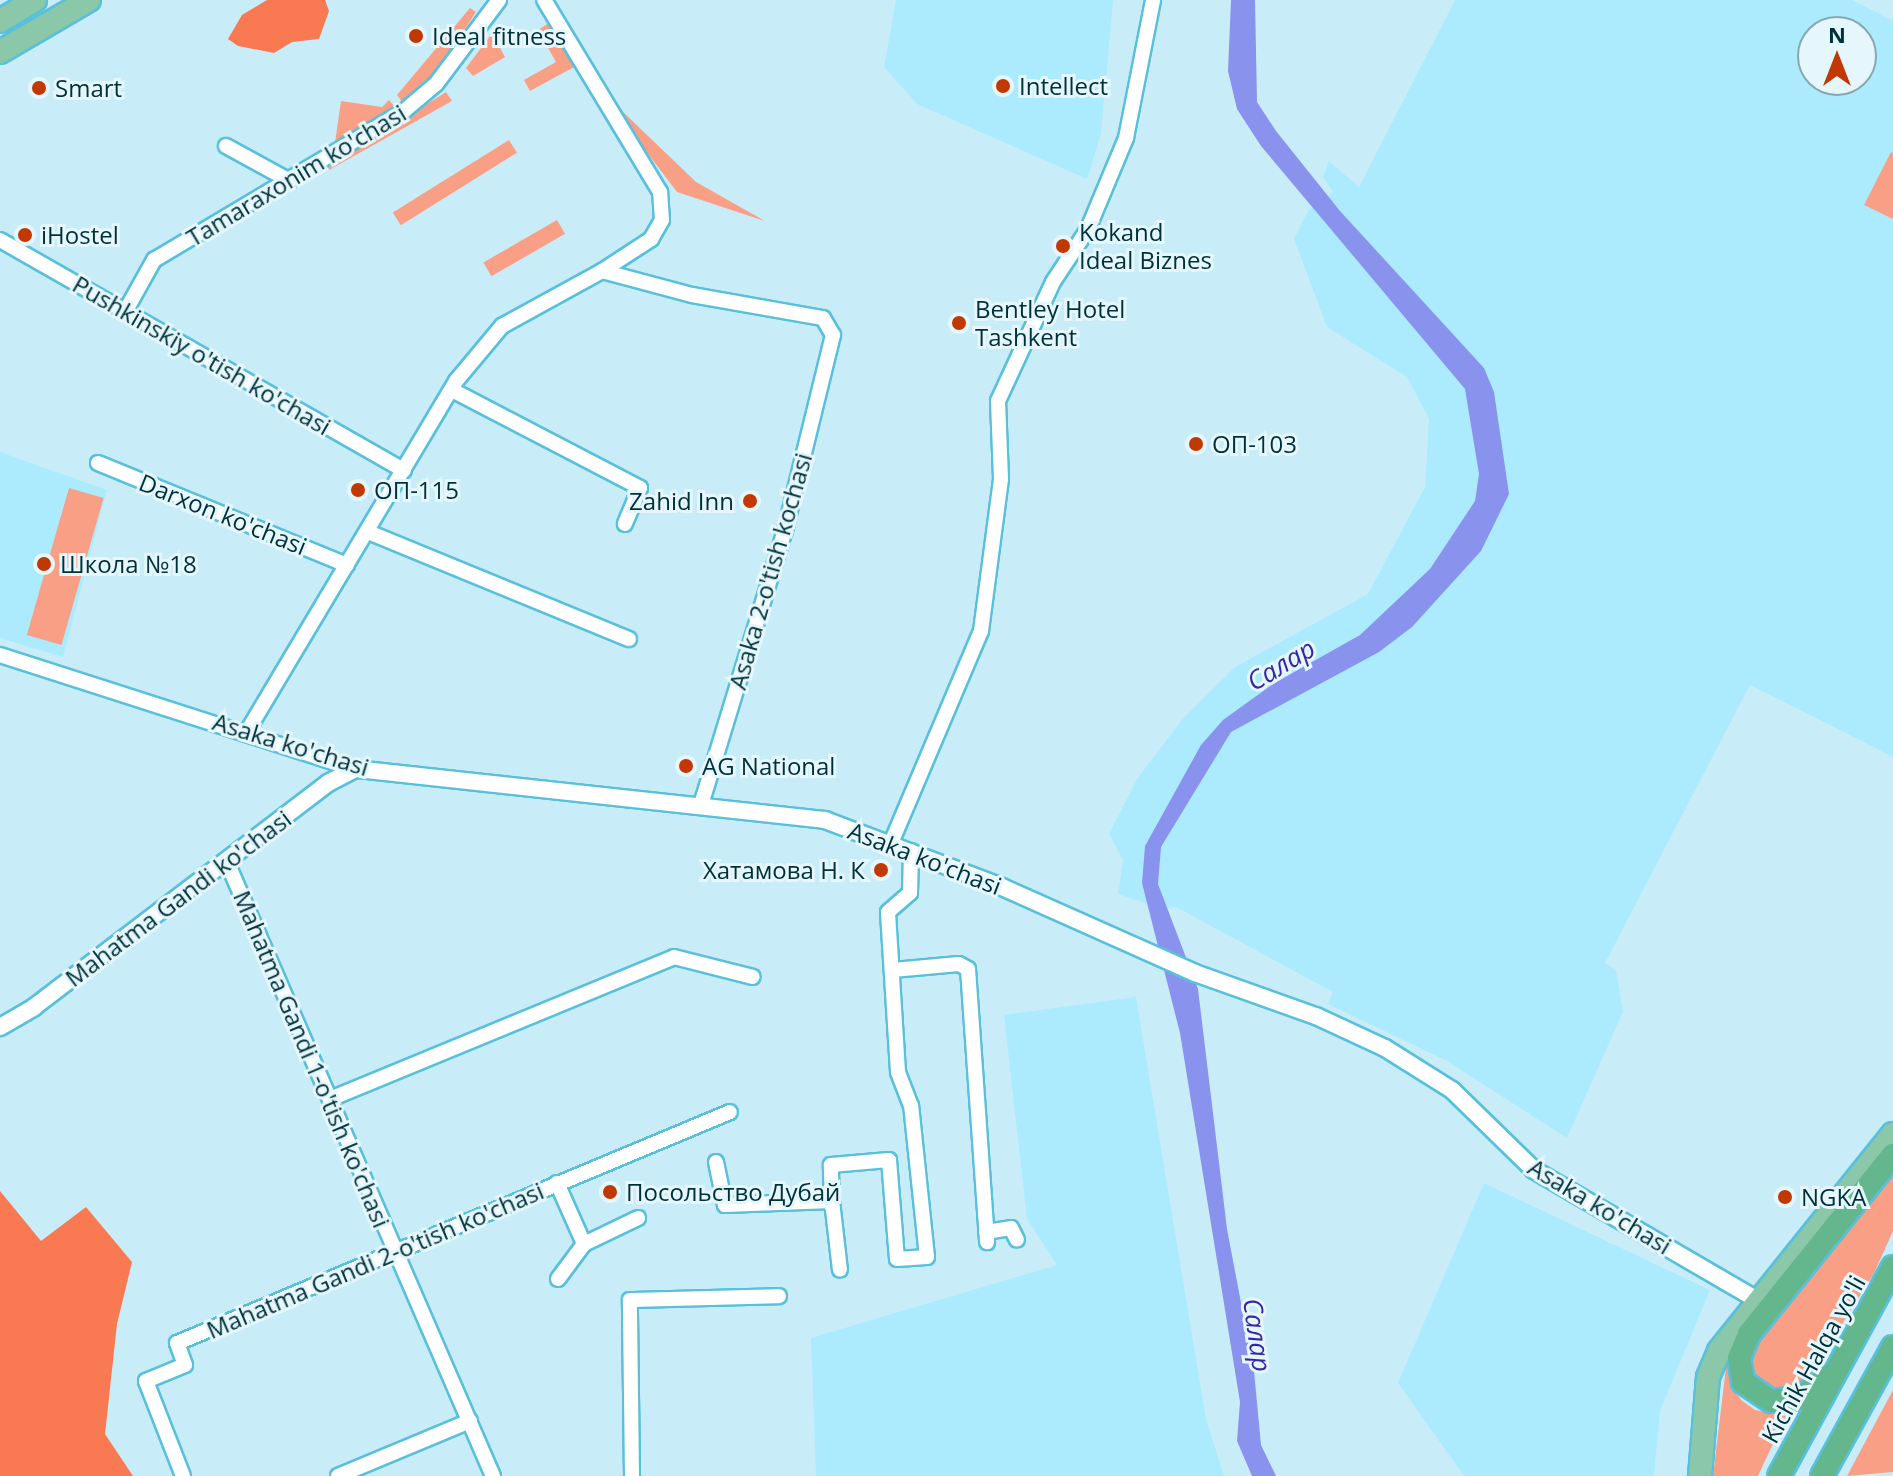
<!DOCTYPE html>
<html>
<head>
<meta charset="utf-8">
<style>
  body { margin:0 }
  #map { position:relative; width:1893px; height:1476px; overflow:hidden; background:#c9edf8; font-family:"Open Sans",sans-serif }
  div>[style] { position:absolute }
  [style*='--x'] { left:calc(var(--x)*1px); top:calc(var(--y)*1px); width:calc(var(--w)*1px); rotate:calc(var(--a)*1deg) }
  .built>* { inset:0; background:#acebfd }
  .green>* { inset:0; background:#f89f85; transform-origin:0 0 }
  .forest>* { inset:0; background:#f97952 }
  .water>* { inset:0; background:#8993ee }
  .roads { filter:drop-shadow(2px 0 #59c0db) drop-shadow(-2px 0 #59c0db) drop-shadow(0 2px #59c0db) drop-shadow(0 -2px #59c0db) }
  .minor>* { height:14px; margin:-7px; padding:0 7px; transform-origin:7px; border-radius:7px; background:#fff }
  .tertiary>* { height:16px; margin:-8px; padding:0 8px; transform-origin:8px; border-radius:8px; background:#fff }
  .primary>* { height:22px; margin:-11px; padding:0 11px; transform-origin:11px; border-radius:11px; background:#8bc8a9 }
  .trunk>* { height:22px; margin:-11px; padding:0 11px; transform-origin:11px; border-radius:11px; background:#64b68c }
  .dots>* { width:22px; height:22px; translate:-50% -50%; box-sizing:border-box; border:4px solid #e5f7fc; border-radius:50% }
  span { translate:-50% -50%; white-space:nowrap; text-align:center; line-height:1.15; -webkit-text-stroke:6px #e5f7fc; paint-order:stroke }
  .poi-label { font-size:24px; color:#00303a }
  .left { translate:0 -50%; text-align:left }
  .right { translate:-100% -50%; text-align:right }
  .street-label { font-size:24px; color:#00303a }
  .water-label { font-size:26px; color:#3525a9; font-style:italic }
  .north { position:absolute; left:1797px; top:16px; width:80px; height:80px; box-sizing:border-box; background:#e5f7fc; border:2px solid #89a7ae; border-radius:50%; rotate:0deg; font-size:22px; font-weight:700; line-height:32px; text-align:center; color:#00303a }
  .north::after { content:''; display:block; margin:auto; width:28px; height:36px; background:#c13900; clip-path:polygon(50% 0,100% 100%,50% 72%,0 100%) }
</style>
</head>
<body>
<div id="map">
  <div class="built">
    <i style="clip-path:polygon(896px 0,1113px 0,1101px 134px,1087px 179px,917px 104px,884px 67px)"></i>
    <i style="clip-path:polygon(evenodd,1455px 0,1852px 0,1893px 21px,1893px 757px,1750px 685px,1605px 963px,1616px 970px,1623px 1012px,1567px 1138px,1447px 1061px,1328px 1004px,1333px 992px,1176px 907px,1162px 909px,1118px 894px,1123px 860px,1109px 834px,1137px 779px,1185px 716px,1235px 667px,1368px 594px,1425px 487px,1429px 419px,1407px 377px,1327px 327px,1294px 239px,1309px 209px,1333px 192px,1323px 177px,1329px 161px,1359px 187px,1455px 0,1813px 32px,1861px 32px,1861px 80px,1813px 80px,1813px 32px)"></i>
    <i style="clip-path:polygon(0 452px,107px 490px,63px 657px,0 638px)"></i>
    <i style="clip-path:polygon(1136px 997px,1206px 1419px,1224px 1476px,816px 1476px,811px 1338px,1057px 1265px,1027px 1219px,1004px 1015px)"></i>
    <i style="clip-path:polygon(1484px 1183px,1710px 1290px,1660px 1411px,1654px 1476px,1464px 1476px,1398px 1383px)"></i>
  </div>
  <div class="green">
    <i style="clip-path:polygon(470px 8px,476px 12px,423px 92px,404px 104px,397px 95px)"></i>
    <i style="clip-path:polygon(549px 23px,574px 67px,530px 91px,524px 80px,556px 62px,538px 30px)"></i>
    <i style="clip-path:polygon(496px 28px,505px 41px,499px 46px,505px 57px,473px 76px,466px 68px)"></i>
    <i style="clip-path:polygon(599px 89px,696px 182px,765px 221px,677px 192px)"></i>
    <i style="clip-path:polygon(446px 92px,452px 101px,329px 170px,328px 167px)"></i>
    <i style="clip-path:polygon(389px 100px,398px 111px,334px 150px,341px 101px,382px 107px)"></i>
    <i style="left:509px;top:140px;width:15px;height:137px;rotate:58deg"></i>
    <i style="clip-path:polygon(1891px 152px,1893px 153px,1893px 219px,1864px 205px)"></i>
    <i style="left:557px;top:220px;width:16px;height:85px;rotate:60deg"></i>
    <i style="left:69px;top:488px;width:36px;height:153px;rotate:16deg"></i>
    <i style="clip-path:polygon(1893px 1175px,1893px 1231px,1874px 1273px,1806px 1382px,1779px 1397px,1753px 1378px,1748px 1356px)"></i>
    <i style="clip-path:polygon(1727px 1359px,1730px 1381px,1741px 1400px,1755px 1410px,1786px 1416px,1758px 1476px,1713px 1476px)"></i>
    <i style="clip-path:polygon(1893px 1390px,1893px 1472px,1847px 1476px)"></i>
  </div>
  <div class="forest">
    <i style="clip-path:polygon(267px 0,325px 0,329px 11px,319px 39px,292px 42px,274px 53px,238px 46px,228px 39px,242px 15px)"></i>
    <i style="clip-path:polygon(0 1191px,41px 1241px,86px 1207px,132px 1262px,117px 1324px,105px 1434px,133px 1476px,0 1476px)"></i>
  </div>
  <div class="water">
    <i style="clip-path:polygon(1231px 0,1255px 0,1257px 102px,1276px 131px,1340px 211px,1484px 368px,1494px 392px,1509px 494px,1481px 551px,1412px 627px,1379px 652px,1231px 732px,1161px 847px,1158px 884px,1198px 989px,1227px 1229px,1254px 1371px,1261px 1445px,1276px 1476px,1252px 1476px,1237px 1441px,1240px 1402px,1180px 1033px,1142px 883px,1145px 846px,1201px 745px,1223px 720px,1273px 684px,1360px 635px,1430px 569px,1475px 501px,1479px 474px,1465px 389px,1261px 146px,1237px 109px,1228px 71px)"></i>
  </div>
  <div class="roads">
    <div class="minor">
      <i style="--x:226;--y:146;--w:73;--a:28.7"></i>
      <i style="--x:0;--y:240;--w:465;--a:29.7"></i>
      <i style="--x:602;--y:271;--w:93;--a:14.9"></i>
      <i style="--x:692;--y:295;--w:133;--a:10"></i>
      <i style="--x:823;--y:318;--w:20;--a:60"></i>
      <i style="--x:833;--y:335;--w:201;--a:103.8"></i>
      <i style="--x:785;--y:530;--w:288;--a:107"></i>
      <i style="--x:125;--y:312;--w:60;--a:-60.9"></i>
      <i style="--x:154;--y:260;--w:291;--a:-30.8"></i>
      <i style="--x:404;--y:111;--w:42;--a:-40.2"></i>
      <i style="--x:436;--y:84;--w:105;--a:-53.1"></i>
      <i style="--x:452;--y:390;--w:212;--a:27.5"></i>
      <i style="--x:640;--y:488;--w:39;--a:113"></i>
      <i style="--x:98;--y:463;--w:269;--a:22.3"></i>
      <i style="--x:368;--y:532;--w:282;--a:22.3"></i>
      <i style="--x:0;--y:655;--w:374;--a:17.8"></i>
      <i style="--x:248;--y:730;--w:406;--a:-59.2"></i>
      <i style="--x:456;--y:381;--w:72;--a:-50.1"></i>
      <i style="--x:502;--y:326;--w:114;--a:-28.8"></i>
      <i style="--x:602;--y:271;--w:59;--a:-33.1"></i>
      <i style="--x:651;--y:239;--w:22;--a:-60"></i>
      <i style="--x:662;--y:220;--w:28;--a:-94"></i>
      <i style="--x:660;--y:192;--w:224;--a:-121.1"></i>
      <i style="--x:891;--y:843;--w:230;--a:-67"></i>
      <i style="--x:981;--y:631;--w:153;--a:-82.5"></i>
      <i style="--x:1001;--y:479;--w:78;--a:-92.2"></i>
      <i style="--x:998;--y:401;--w:131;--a:-65.2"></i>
      <i style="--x:1053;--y:282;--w:64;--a:-56.6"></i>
      <i style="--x:1088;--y:229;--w:99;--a:-67.3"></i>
      <i style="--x:1126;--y:138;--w:141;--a:-78.9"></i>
      <i style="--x:227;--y:862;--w:669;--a:66.58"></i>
      <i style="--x:893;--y:970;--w:66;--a:-5.2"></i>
      <i style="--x:959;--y:964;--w:10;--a:29"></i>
      <i style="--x:968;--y:969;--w:274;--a:86"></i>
      <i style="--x:330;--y:1099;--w:372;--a:-22.4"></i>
      <i style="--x:674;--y:957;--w:81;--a:14.2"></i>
      <i style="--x:716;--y:1162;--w:44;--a:78.2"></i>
      <i style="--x:725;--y:1205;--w:107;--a:-2.1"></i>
      <i style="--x:832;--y:1201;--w:36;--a:-92"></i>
      <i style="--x:831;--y:1165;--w:58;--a:-4.9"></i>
      <i style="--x:889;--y:1160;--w:99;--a:85.4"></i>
      <i style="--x:897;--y:1259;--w:30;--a:-4"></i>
      <i style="--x:927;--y:1257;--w:152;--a:-96"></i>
      <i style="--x:911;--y:1106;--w:36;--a:-111"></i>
      <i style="--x:898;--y:1072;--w:160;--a:-93.6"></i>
      <i style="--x:888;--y:912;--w:29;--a:-41"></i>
      <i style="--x:910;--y:893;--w:42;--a:-88.6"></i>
      <i style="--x:557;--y:1183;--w:67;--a:66.1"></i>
      <i style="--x:832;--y:1201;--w:69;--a:83.4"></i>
      <i style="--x:986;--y:1232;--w:25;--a:-9"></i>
      <i style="--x:1011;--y:1228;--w:13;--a:63"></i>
      <i style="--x:558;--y:1279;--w:44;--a:-53.4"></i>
      <i style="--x:584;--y:1244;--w:60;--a:-25.7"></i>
      <i style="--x:183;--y:1476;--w:102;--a:-111.3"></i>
      <i style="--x:146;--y:1381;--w:42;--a:-22.3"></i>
      <i style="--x:185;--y:1365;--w:23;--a:-110"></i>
      <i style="--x:177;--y:1343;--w:599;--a:-22.67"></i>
      <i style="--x:338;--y:1476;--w:143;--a:-22.6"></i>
      <i style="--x:632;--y:1476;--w:176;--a:-90.7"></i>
      <i style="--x:630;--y:1300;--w:149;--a:-1.5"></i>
    </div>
    <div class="tertiary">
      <i style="--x:0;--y:1027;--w:39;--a:-30"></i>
      <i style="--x:34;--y:1007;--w:370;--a:-37.3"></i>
      <i style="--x:328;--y:783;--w:31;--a:-27"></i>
      <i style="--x:356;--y:769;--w:472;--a:6.2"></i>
      <i style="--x:825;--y:820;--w:189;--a:20.7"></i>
      <i style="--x:1002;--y:887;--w:211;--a:24"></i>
      <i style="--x:1195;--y:973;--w:128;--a:19.6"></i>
      <i style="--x:1316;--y:1016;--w:76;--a:24.9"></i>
      <i style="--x:1385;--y:1048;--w:79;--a:32.1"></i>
      <i style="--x:1452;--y:1090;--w:115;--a:44.3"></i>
      <i style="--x:1534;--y:1170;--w:271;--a:30.2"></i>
    </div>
    <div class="primary">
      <i style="--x:0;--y:21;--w:41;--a:-31"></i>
      <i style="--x:0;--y:52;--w:103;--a:-30.3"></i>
      <i style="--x:1700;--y:1476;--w:99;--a:-85.4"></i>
      <i style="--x:1708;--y:1377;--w:28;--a:-67"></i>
      <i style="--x:1719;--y:1351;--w:278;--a:-51.3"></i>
    </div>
    <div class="trunk">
      <i style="--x:1835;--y:1372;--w:44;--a:143.4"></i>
      <i style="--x:1800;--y:1398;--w:29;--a:174"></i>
      <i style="--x:1771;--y:1401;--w:34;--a:-146"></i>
      <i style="--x:1743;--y:1382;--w:24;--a:-99"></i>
      <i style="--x:1739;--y:1358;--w:26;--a:-67"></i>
      <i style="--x:1749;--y:1334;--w:230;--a:-51.2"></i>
      <i style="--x:1779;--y:1476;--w:238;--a:-61.4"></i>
      <i style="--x:1822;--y:1476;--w:147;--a:-61.2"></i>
    </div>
  </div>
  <div class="dots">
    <i style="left:416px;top:36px;background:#c13900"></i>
    <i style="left:1003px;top:86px;background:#c13900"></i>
    <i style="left:39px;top:88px;background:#c13900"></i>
    <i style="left:25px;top:235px;background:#c13900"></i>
    <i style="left:1063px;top:246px;background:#c13900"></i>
    <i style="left:959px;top:323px;background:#c13900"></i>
    <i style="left:1196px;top:444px;background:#c13900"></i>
    <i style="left:358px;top:490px;background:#c13900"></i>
    <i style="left:750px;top:501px;background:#c13900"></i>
    <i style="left:44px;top:564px;background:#c13900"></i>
    <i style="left:686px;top:766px;background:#c13900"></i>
    <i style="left:881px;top:870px;background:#c13900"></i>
    <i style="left:610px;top:1192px;background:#c13900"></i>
    <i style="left:1785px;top:1197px;background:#c13900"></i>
  </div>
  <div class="poi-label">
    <span class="left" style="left:432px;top:36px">Ideal fitness</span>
    <span class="left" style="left:1019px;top:86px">Intellect</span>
    <span class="left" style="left:55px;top:88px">Smart</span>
    <span class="left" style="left:1079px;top:246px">Kokand<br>Ideal Biznes</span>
    <span class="left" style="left:41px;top:235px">iHostel</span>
    <span class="left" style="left:975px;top:323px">Bentley Hotel<br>Tashkent</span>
    <span class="left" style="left:1212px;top:444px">ОП-103</span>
    <span class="left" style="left:374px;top:490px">ОП-115</span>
    <span class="right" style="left:734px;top:501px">Zahid Inn</span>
    <span class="left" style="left:60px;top:564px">Школа №18</span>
    <span class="left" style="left:702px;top:766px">AG National</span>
    <span class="right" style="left:865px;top:870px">Хатамова Н. К</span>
    <span class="left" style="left:626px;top:1192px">Посольство Дубай</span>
    <span class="left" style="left:1801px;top:1197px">NGKA</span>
  </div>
  <div class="street-label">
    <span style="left:296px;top:175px;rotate:-31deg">Tamaraxonim ko'chasi</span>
    <span style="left:202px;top:355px;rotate:30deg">Pushkinskiy o'tish ko'chasi</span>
    <span style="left:223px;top:514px;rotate:22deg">Darxon ko'chasi</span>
    <span style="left:770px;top:571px;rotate:-74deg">Asaka 2-o'tish kochasi</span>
    <span style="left:291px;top:744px;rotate:17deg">Asaka ko'chasi</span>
    <span style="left:925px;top:858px;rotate:21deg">Asaka ko'chasi</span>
    <span style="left:178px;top:898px;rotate:-37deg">Mahatma Gandi ko'chasi</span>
    <span style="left:312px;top:1059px;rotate:67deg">Mahatma Gandi 1-o'tish ko'chasi</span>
    <span style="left:1600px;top:1206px;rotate:31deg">Asaka ko'chasi</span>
    <span style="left:375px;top:1260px;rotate:-23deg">Mahatma Gandi 2-o'tish ko'chasi</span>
    <span style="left:1813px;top:1359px;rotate:-61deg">Kichik Halqa yo'li</span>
  </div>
  <div class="water-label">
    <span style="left:1281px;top:665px;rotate:-31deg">Салар</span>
    <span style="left:1257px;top:1335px;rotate:82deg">Салар</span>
  </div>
  <div class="north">N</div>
</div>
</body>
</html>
